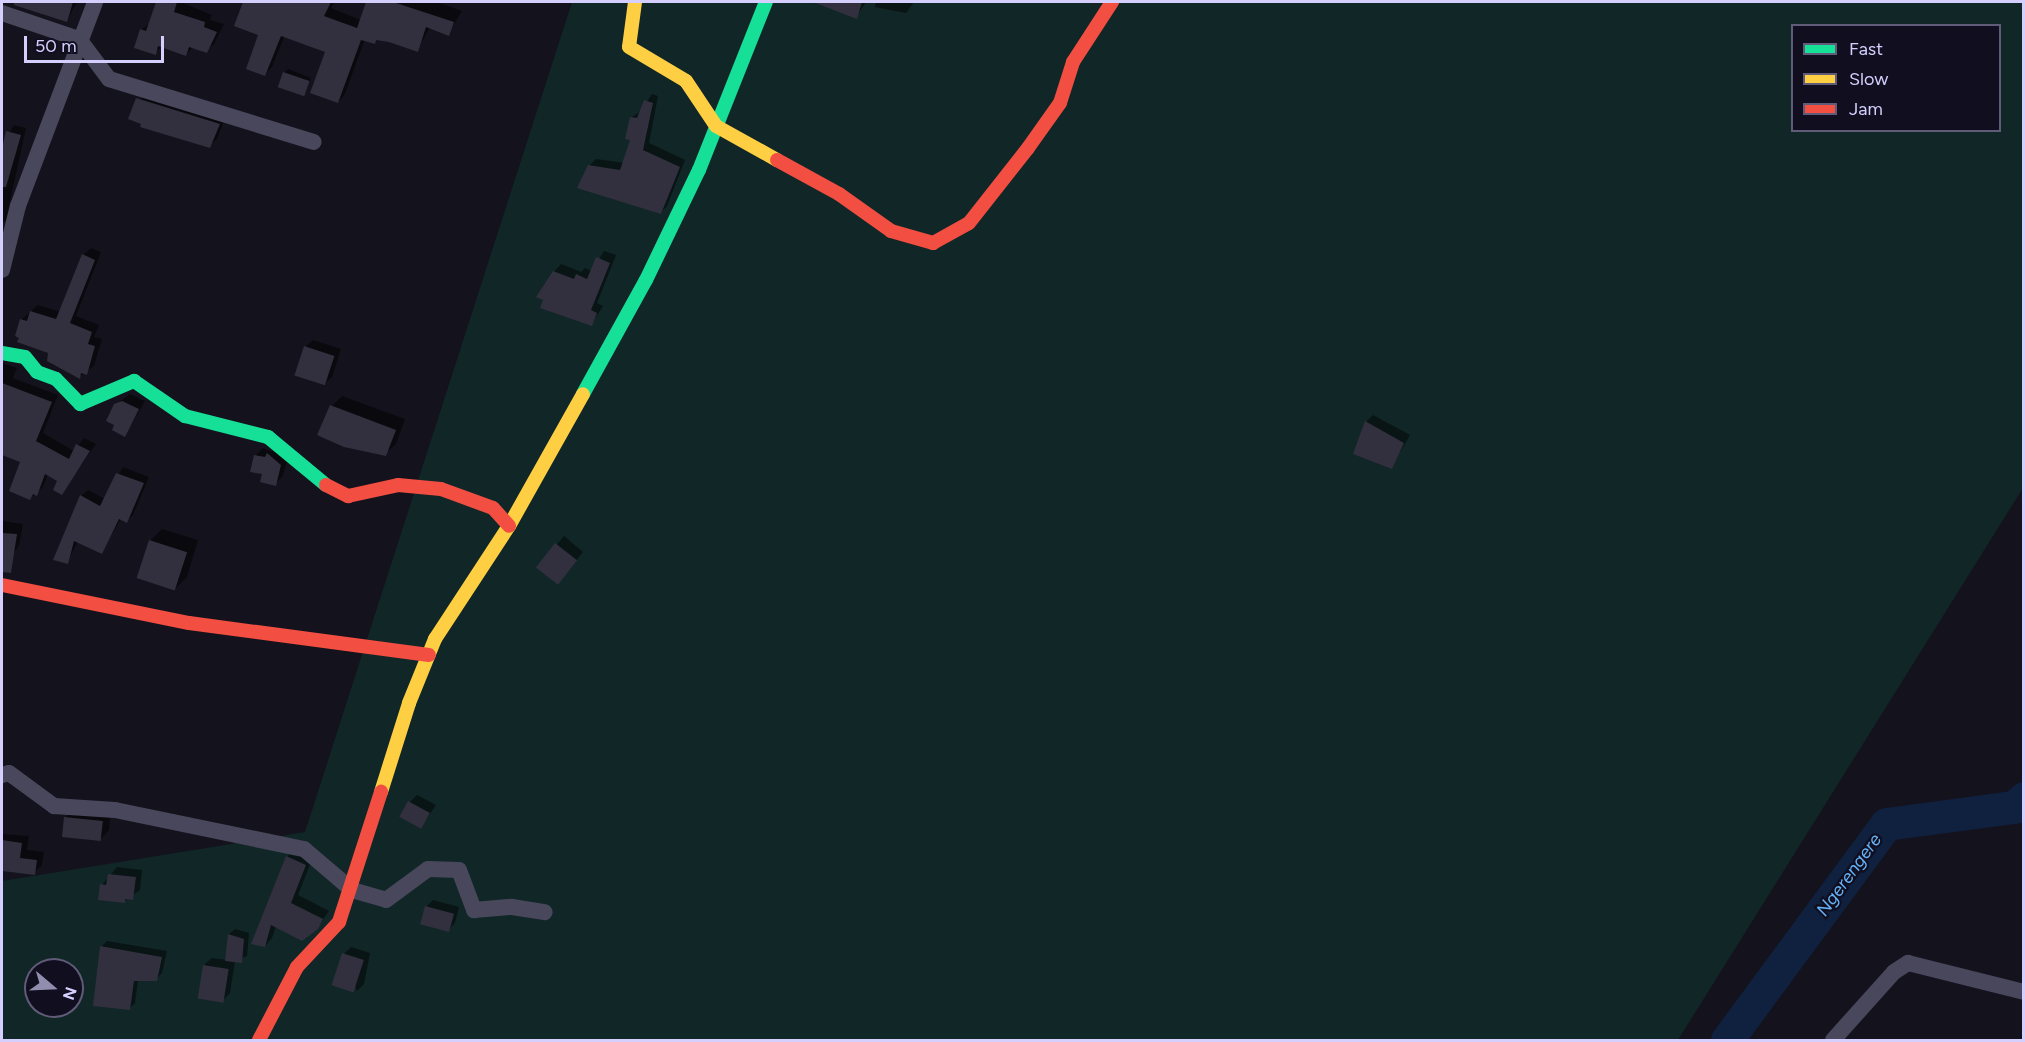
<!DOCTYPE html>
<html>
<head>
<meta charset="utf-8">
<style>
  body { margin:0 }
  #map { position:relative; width:2025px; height:1042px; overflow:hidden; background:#14121c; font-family:Figtree,sans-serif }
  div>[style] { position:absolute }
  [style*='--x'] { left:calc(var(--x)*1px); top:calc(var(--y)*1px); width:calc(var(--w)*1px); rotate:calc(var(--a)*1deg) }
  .green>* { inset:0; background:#112626 }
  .shadow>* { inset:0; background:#0007 }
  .river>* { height:33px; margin:-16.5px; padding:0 16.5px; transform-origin:16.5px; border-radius:16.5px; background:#0f213f }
  .building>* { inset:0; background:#32303e; transform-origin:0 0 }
  .street>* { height:16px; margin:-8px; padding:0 8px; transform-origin:8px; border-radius:8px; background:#48475c }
  .fast>* { height:14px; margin:-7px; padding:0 7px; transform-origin:7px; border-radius:7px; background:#16e098 }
  .slow>* { height:14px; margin:-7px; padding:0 7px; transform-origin:7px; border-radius:7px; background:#ffcf43 }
  .jam>* { height:14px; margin:-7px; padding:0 7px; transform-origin:7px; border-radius:7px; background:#f24e42 }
  span { translate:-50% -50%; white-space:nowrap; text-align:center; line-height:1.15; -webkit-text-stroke:4.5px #110e20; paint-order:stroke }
  .water-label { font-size:18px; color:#63b2f7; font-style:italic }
  .frame { position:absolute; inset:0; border:3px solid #d4cffc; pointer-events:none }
  .legend { position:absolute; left:1791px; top:24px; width:210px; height:108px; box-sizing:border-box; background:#110e20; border:2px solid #5f5b78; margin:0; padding:8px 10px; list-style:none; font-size:18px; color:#d4cffc }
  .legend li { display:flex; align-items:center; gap:12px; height:30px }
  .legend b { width:30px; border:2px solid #5f5b78 }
  .north { position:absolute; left:24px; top:958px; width:60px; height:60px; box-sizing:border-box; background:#110e20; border:2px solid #5f5b78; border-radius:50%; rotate:109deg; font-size:16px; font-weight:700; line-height:24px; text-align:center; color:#d4cffc }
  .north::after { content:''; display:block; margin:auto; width:21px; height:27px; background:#918dae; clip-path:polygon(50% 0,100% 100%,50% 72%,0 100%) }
  .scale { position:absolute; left:24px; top:36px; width:140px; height:27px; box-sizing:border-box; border:3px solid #d4cffc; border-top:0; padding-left:8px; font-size:18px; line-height:21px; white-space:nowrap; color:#d4cffc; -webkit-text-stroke:4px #110e20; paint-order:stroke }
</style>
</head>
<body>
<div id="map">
  <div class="green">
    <i style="clip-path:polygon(evenodd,572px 2px,2023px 2px,2023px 488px,1678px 1040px,2px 1040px,2px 881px,305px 832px,572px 2px,1792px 26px,2000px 26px,2000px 130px,1792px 130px,1792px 26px,572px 2px,36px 970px,72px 970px,72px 1006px,36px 1006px,36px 970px)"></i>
  </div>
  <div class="shadow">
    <i style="clip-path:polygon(15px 2px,77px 2px,67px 20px)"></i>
    <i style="clip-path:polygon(157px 2px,181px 2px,212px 15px,210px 20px,224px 24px,214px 44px,206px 51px,193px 47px,186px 54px,162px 46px,155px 53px,141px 30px,150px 23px)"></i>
    <i style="clip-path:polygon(245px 2px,273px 2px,298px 14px,304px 2px,334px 2px,331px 8px,361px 20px,367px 2px,437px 2px,462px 11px,448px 34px,430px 27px,417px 51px,389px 41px,365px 39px,345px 94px,338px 102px,327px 51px,285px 35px,272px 67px,265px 74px,260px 34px,236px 25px)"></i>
    <i style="clip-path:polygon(832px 2px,866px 2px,856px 17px,830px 8px)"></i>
    <i style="clip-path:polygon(876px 2px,914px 2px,906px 13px,875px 7px)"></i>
    <i style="clip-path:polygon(288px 69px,311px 78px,303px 95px,284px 73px)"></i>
    <i style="clip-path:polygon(145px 92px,226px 116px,217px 139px,209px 146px,162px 130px,159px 133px,130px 118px)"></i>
    <i style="clip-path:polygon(652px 94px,658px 96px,649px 143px,685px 160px,667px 206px,660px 213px,590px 165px,596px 159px,624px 163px,632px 139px,632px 117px,641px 111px)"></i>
    <i style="clip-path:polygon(14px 125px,26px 128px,6px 220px,2px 224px,2px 144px)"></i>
    <i style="clip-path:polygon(91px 248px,101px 252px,76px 316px,99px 325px,94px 337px,102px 339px,94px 366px,79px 377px,49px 352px,21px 320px,38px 305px,61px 312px,83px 255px)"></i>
    <i style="clip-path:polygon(604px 251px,616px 255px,597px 303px,603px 306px,591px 325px,554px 272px,561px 264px,581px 272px,585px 268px,592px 271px)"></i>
    <i style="clip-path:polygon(313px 340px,341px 349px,332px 377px,324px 384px,305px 347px)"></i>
    <i style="clip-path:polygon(2px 363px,17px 368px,13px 378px,58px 395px,43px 433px,74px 451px,84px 438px,96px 444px,62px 493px,59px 481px,48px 474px,43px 487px,30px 498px,22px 461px,2px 453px)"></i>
    <i style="clip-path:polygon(130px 394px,145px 401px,125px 435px,115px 405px)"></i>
    <i style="clip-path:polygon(342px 396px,405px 419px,396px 444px,385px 454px,332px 406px)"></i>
    <i style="clip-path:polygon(1373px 415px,1410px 435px,1391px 468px,1366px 422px)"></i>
    <i style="clip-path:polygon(263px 448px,288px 457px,283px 476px,275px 484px,264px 473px,256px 455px)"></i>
    <i style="clip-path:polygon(123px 467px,149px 477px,133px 515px,126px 521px,121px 519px,101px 552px,78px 541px,67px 562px,81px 496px,88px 490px,105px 499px)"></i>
    <i style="clip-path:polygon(3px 521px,23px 524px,19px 546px,14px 552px,2px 550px)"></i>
    <i style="clip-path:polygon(162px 529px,198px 540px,187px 577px,175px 589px,150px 541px)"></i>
    <i style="clip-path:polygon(564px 536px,583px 552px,565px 575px,538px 567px)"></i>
    <i style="clip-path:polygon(417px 795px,436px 805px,421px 827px,410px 802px)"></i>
    <i style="clip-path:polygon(73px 810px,110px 814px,109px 830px,102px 838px,65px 818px)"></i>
    <i style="clip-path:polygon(2px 834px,29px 836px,27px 850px,44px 852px,42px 865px,34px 873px,2px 869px)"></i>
    <i style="clip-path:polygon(294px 849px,313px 857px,298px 895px,329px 911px,317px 928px,276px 926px,272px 938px,265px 946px,287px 857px)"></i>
    <i style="clip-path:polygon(117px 867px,142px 870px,140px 890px,124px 901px,102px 885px)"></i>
    <i style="clip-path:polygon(433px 900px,459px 907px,455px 923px,448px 930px,426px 907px)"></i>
    <i style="clip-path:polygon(235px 929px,249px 933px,247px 956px,235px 961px,230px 993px,223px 1000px,204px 965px,212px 958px,227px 960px,229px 934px)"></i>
    <i style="clip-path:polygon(107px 941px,167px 951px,162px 973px,156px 979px,138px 980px,135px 1003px,129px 1009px,102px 946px)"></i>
    <i style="clip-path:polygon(351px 947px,370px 953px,364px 984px,357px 991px,344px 954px)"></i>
  </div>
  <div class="river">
    <i style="--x:1727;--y:1040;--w:268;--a:-53.6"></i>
    <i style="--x:1886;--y:824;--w:129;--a:-7.6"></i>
    <i style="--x:2014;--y:807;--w:13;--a:-42"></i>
  </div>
  <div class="building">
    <i style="clip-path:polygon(14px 2px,73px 2px,67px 22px,14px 5px)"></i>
    <i style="clip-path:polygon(156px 2px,177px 2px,174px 12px,205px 22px,204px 27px,217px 32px,207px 53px,189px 47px,186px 56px,158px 46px,156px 55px,134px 48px,140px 29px,146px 31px)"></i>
    <i style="clip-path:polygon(243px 2px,331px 2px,324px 16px,357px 28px,366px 2px,393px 2px,454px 22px,449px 36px,426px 27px,418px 52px,389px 42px,376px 40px,375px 44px,361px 40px,338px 103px,310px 93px,325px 52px,281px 36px,265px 76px,246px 69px,258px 35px,234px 26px)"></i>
    <i style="clip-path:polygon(813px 2px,862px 2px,857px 19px)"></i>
    <i style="left:283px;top:72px;width:28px;height:16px;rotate:19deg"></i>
    <i style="clip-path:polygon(136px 98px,220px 124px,210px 148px,140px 127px,141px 124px,128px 119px)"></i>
    <i style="clip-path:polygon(644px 100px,653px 103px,643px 150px,680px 167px,661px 214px,577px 188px,588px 165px,620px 170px,630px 140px,625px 139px,630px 117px,637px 118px)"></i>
    <i style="clip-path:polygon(6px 131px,21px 135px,6px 187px,2px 187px,2px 148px)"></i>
    <i style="clip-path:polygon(82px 254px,95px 260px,70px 323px,92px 332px,88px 344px,95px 346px,87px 375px,81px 373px,80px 379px,47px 361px,48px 353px,17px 342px,19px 338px,15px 336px,20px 319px,27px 321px,30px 311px,56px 319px)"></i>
    <i style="clip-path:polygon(596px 257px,610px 263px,591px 310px,597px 313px,592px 326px,540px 308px,543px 300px,536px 297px,553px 271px,574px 279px,576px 274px,587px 279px)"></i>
    <i style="left:304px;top:346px;width:32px;height:31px;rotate:18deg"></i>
    <i style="clip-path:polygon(2px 383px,52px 402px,36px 441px,69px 459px,76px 444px,90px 451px,62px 495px,53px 490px,57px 481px,45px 474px,37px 496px,33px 494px,30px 500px,9px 491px,20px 462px,2px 455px)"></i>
    <i style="clip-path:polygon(122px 401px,139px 409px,125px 437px,112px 430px,114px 425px,106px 421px,114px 404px)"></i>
    <i style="clip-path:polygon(330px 405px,396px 430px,386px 456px,344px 447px,317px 435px)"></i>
    <i style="clip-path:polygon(1365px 421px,1404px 443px,1392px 469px,1353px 454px)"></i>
    <i style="clip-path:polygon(267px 453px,281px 465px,276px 486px,260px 482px,262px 474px,250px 472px,254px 455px,265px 457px)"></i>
    <i style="clip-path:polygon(116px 473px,144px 483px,127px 523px,119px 519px,102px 554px,74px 541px,68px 564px,53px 560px,80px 495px,100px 506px)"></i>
    <i style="clip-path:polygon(2px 533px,17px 534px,11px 573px,2px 572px)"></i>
    <i style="left:149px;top:540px;width:40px;height:40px;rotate:18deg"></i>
    <i style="left:555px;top:543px;width:28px;height:31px;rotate:38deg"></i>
    <i style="left:408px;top:801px;width:25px;height:18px;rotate:29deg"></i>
    <i style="left:64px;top:817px;width:39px;height:20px;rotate:6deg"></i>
    <i style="clip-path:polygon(2px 840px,22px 843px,20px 858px,37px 860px,35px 875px,2px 871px)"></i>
    <i style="clip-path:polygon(286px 856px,306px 865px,291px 903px,323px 919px,318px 929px,302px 941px,271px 925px,265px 947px,251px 944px)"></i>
    <i style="clip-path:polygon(108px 874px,136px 877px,133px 900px,125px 899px,125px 903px,98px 900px,100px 884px,106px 885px)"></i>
    <i style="left:425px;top:906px;width:30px;height:19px;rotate:15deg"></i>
    <i style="clip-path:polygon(228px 934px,244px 939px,242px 963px,225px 961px)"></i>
    <i style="clip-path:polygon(100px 946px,162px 957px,157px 981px,134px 981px,130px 1010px,93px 1006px)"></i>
    <i style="left:342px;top:953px;width:23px;height:34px;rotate:18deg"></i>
    <i style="left:203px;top:965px;width:26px;height:34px;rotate:9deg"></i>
  </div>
  <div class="street">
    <i style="--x:2;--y:13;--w:81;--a:18.7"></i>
    <i style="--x:79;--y:39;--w:50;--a:53.1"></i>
    <i style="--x:109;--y:79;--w:214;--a:17.1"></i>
    <i style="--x:2;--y:270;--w:66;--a:-76"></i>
    <i style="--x:18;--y:206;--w:218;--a:-69.3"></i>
    <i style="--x:2;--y:775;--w:7;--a:-16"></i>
    <i style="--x:9;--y:773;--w:56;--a:36.3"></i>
    <i style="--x:54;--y:806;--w:61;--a:3.8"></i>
    <i style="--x:115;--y:810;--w:193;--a:11.7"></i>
    <i style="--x:304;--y:849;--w:63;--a:40.5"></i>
    <i style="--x:352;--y:890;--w:35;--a:16"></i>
    <i style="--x:386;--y:900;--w:52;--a:-36.4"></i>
    <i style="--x:428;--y:869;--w:31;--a:2"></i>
    <i style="--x:459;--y:870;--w:43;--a:69.4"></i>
    <i style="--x:474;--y:910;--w:38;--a:-5"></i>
    <i style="--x:512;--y:907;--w:33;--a:9"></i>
    <i style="--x:1833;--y:1040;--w:91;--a:-48.1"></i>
    <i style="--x:1894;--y:972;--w:17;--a:-33"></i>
    <i style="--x:1908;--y:963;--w:120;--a:14"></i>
  </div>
  <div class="fast">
    <i style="--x:2;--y:353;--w:23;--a:10"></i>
    <i style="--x:25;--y:357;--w:19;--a:51"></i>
    <i style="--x:37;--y:372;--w:20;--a:20"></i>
    <i style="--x:56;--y:379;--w:35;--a:46"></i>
    <i style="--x:80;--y:404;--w:59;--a:-23.1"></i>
    <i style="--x:134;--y:381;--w:62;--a:34.5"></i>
    <i style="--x:185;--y:416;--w:86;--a:14.2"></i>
    <i style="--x:268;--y:437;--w:75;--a:39.6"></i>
    <i style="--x:583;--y:394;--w:130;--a:-61.1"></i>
    <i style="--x:646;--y:280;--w:122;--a:-64.3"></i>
    <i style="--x:699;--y:170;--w:181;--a:-68.3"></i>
  </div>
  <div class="slow">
    <i style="--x:635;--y:2;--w:45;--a:97.6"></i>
    <i style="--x:629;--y:47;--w:66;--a:30.8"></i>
    <i style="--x:686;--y:81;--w:54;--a:56.3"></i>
    <i style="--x:716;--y:126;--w:70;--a:29.1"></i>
    <i style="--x:381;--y:792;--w:93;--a:-72.5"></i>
    <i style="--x:409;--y:703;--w:69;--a:-67.9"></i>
    <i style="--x:435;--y:639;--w:135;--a:-56.8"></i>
    <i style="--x:509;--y:526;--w:151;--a:-60.7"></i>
  </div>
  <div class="jam">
    <i style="--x:777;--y:160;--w:71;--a:28.7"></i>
    <i style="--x:839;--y:194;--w:64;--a:35.4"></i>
    <i style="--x:891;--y:231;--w:44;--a:15.9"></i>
    <i style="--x:933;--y:243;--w:41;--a:-29.1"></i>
    <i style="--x:969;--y:223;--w:95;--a:-51.8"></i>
    <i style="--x:1028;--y:148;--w:55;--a:-54.6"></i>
    <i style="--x:1060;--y:103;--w:43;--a:-72.4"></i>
    <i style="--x:1073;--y:62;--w:72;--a:-57"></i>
    <i style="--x:326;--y:485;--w:25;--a:27"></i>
    <i style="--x:348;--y:496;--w:51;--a:-12.4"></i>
    <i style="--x:398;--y:485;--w:43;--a:5.3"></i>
    <i style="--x:441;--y:489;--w:55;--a:20.1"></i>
    <i style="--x:493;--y:508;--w:24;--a:48"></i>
    <i style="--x:2;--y:585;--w:191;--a:11.5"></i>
    <i style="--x:189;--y:623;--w:242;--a:7.6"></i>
    <i style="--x:259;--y:1040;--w:82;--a:-62.5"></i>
    <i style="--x:297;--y:967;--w:62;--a:-47"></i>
    <i style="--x:339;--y:922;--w:137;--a:-72.1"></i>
  </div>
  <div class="water-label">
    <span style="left:1849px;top:875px;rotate:-54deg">Ngerengere</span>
  </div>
  <div class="frame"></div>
  <ul class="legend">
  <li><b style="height:8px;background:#16e098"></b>Fast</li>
  <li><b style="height:8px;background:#ffcf43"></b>Slow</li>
  <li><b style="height:8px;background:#f24e42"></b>Jam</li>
  </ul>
  <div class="north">N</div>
  <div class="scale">50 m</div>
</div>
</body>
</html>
